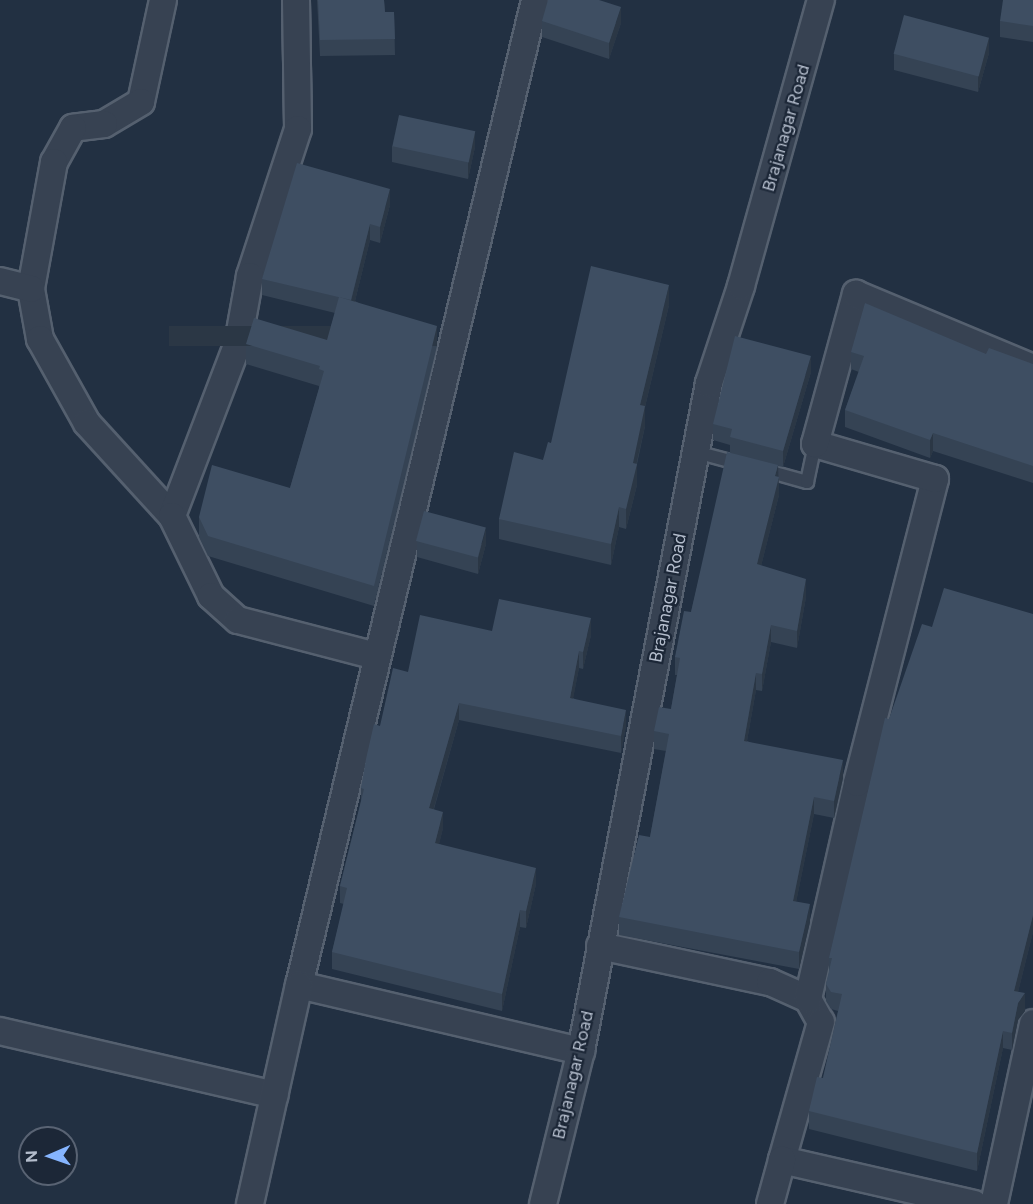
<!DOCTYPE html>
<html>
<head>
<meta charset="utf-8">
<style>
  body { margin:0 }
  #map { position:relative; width:1033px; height:1204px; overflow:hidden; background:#223042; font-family:Figtree,sans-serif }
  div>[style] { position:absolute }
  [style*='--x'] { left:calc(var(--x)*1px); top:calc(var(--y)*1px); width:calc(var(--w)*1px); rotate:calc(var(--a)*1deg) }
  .roads { filter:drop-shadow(2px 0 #55606f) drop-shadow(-2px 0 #55606f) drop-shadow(0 2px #55606f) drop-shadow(0 -2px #55606f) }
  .lane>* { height:12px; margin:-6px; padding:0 6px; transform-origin:6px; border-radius:6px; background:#374252 }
  .street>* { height:26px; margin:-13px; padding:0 13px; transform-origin:13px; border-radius:13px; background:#374252 }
  .wall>* { inset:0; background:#354354 }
  .shaded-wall>* { inset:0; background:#2b3745; transform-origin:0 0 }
  .building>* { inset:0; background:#3e4e62; transform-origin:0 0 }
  span { translate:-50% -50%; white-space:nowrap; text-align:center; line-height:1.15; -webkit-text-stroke:4.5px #1c2737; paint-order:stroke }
  .street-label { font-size:18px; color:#b4bdcc }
  .north { position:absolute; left:18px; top:1126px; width:60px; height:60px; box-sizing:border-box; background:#1c2737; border:2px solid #596373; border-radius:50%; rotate:268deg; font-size:16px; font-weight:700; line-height:24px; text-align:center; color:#b4bdcc }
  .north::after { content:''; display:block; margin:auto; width:21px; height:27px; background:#86b5ff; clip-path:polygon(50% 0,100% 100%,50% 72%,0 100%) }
</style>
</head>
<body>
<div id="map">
  <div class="roads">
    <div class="lane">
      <i style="--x:696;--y:452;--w:47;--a:14.9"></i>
      <i style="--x:764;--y:470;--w:45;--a:15.6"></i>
      <i style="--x:807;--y:482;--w:39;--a:-78"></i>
    </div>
    <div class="street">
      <i style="--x:163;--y:0;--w:104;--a:102.2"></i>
      <i style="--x:141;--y:102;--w:43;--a:149.3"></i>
      <i style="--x:104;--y:124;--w:31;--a:173"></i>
      <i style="--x:73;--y:128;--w:39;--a:119"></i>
      <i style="--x:54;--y:162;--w:129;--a:100.3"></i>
      <i style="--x:31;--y:289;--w:51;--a:79.8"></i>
      <i style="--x:40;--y:339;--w:96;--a:60.8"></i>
      <i style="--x:87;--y:423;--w:126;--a:47.6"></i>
      <i style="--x:296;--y:0;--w:129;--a:89.1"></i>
      <i style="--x:298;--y:129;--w:155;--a:108.1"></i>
      <i style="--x:250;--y:276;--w:68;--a:100.2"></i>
      <i style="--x:238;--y:343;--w:185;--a:110.9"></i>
      <i style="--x:172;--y:516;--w:89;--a:64"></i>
      <i style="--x:211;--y:596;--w:36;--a:42"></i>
      <i style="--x:238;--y:620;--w:143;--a:14.6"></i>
      <i style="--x:535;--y:0;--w:1013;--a:103.47"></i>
      <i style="--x:299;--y:985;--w:290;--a:13.2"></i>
      <i style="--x:0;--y:281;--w:32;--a:14"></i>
      <i style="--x:600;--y:946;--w:174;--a:12"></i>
      <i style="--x:770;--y:982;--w:42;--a:24.1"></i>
      <i style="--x:808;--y:999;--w:26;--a:61"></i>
      <i style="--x:821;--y:1022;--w:143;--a:105.8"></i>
      <i style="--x:782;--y:1160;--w:197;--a:12.9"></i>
      <i style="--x:808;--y:999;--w:221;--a:-77.2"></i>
      <i style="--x:857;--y:783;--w:314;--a:-75.6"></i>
      <i style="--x:935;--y:479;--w:125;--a:-163.7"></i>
      <i style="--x:815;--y:444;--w:156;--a:-74.7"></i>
      <i style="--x:856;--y:294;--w:192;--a:22.7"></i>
      <i style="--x:0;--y:1031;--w:282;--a:13.1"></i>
      <i style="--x:250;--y:1204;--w:224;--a:-77.4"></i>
      <i style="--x:543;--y:1204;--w:158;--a:-76.1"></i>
      <i style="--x:581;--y:1051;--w:680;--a:-79.15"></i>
      <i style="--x:709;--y:383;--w:102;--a:-71.7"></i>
      <i style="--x:741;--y:286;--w:297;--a:-74.4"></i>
      <i style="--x:770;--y:1204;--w:46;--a:-74.7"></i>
      <i style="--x:994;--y:1204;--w:185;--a:-77.8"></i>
    </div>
  </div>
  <div class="wall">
    <i style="clip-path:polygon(317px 0,384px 0,385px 12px,394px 12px,395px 55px,320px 56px)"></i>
    <i style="clip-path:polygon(1033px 0,1033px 42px,1000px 37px,1000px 21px)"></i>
    <i style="clip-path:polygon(542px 21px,621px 23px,609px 59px,542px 37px)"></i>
    <i style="clip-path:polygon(989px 53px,978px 92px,894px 70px,894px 54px)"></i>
    <i style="clip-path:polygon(392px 146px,475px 147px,468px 179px,392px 162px)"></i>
    <i style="clip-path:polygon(390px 205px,380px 243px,370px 240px,355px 301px,437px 346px,374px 606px,208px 556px,199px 537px,199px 517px,290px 488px,319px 389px,319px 386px,246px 364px,246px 344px,327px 340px,335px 313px,262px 295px,262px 279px)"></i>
    <i style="clip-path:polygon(669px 305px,645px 407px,645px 426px,637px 464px,637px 485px,626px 529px,619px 527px,611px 565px,499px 539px,499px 519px,543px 460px,551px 443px)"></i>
    <i style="clip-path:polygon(851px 352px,986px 354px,1033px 364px,1033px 483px,933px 451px,930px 458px,845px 427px,845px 410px,859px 372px,851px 369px)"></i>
    <i style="clip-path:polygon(811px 372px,783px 467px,778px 466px,779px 495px,761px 566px,806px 597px,797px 648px,771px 642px,762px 691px,756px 690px,747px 741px,843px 778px,834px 818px,814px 814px,796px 902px,810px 922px,799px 969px,619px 935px,619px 917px,650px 837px,666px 751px,654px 749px,654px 731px,671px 709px,677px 675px,675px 675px,675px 657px,691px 612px,730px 452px,730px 445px,713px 440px,713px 424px)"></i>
    <i style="clip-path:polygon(417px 541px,486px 544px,478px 574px,417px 557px)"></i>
    <i style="clip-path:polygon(1033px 614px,1033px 932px,1018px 992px,1025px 1011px,1018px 1020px,1012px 1050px,1003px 1048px,977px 1171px,809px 1129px,809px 1111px,823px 1078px,838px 1011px,831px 1009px,826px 1001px,826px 984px,829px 973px,829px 958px,889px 719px,932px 627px)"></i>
    <i style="clip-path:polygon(492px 631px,591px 635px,583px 669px,579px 668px,573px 698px,626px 726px,621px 753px,459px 720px,434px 809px,443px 828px,439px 844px,536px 884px,526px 928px,520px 927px,502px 1011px,332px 969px,332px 952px,344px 904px,340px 903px,340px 886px,361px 801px,361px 788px,380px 726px,408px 672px)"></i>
  </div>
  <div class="shaded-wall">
    <i style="clip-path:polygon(621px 7px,621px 23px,609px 59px,609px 43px)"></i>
    <i style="clip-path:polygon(989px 37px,989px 53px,978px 92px,978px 76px)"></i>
    <i style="clip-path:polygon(475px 131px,475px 147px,468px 179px,468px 163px)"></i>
    <i style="clip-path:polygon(390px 189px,390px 205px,380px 243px,380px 227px)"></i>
    <i style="clip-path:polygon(370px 224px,370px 240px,351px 317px,351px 301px)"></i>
    <i style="clip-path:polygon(669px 285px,669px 305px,645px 407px,645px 426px,635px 470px,637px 464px,637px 485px,626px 529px,626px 509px,640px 405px)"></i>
    <i style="left:437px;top:326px;width:20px;height:268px;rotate:90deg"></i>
    <i style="clip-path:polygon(811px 356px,811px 372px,783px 467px,783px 451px)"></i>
    <i style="clip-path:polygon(933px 433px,933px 451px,930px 458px,930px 440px)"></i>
    <i style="clip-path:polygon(778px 465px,779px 495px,757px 582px,757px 564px,775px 476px)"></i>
    <i style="clip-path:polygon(619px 507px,619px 527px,611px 565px,611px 544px)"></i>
    <i style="clip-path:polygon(486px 528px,486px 544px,478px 574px,478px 558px)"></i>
    <i style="clip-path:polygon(806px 579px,806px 597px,797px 648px,797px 631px)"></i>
    <i style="clip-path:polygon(591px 618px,591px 635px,583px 669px,583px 652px)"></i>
    <i style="clip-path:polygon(771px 625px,771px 642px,762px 691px,762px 674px)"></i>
    <i style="clip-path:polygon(579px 651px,579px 668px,570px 715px,570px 698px)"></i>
    <i style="clip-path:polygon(756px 673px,756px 690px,744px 758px,744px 741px)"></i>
    <i style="clip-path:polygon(459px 703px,459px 720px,429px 825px,429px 808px)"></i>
    <i style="clip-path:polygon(626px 710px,626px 726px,621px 753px,621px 736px)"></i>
    <i style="clip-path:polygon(843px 760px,843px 778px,834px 818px,834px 801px)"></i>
    <i style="clip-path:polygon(814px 797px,814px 814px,793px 918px,793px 901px)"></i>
    <i style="clip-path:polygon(443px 812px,443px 828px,435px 860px,435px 843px)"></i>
    <i style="clip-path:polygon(536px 868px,536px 884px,526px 928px,526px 911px)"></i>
    <i style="clip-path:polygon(810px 904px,810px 922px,799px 969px,799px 952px)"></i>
    <i style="clip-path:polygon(520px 910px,520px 927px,502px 1011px,502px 994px)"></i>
    <i style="clip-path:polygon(1033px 915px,1033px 932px,1014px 1008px,1014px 991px)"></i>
    <i style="clip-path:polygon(1025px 993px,1025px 1011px,1018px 1020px,1012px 1050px,1012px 1033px,1018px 1003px)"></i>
    <i style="clip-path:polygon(1003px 1031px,1003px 1048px,977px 1171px,977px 1153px)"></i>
  </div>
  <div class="building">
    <i style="clip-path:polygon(318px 0,384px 0,385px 12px,394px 12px,395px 39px,320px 40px)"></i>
    <i style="clip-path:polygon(548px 0,599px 0,621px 7px,609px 43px,542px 21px)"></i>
    <i style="clip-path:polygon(1003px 0,1033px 0,1033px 26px,1000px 21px)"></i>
    <i style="left:904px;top:15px;width:88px;height:40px;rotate:15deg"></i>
    <i style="left:399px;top:115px;width:78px;height:32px;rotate:12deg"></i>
    <i style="clip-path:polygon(297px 163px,390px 189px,380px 227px,370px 224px,351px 300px,262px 279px)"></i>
    <i style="clip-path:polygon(591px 266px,669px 285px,640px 405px,645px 406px,633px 463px,637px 464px,626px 509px,619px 507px,611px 544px,499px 519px,514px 452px,543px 460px,548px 442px,551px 443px)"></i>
    <i style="clip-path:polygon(339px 297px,437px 326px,374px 586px,208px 536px,199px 517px,212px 465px,290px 488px,324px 371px,319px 369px,320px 366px,246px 344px,254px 318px,327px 340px)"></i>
    <i style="clip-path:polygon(865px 303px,986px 354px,989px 348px,1033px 364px,1033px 466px,933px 433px,930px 440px,845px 410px,864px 356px,851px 352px)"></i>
    <i style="clip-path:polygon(735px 336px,811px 356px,783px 451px,730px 437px,732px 429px,713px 424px)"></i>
    <i style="clip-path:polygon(727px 452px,778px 465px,775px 476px,779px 477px,757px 564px,806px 579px,797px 631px,771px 625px,762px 674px,756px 673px,744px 741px,843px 760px,834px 801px,814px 797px,793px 901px,810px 904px,799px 952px,619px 917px,639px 835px,650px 837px,669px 734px,654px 731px,659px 707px,671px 709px,680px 658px,675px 657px,684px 611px,691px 612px)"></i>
    <i style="left:424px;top:511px;width:64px;height:31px;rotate:15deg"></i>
    <i style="clip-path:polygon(944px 588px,1033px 614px,1033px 915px,1014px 991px,1025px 993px,1018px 1003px,1012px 1033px,1003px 1031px,977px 1153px,809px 1111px,817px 1077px,823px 1078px,842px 994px,831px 992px,826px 984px,832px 958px,829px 958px,885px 718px,889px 719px,922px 624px,932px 627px)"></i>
    <i style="clip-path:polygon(499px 599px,591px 618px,583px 652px,579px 651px,570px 698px,626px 710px,621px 736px,459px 703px,429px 808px,443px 812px,435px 843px,536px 868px,526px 911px,520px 910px,502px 994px,332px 952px,347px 888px,340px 886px,364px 789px,361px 788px,366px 759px,374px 724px,380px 726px,393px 668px,408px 672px,420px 615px,492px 631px)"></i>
  </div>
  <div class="street-label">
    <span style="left:786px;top:128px;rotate:-74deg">Brajanagar Road</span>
    <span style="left:668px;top:598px;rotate:-79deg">Brajanagar Road</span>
    <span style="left:573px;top:1075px;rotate:-77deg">Brajanagar Road</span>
  </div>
  <div class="north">N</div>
</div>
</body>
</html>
